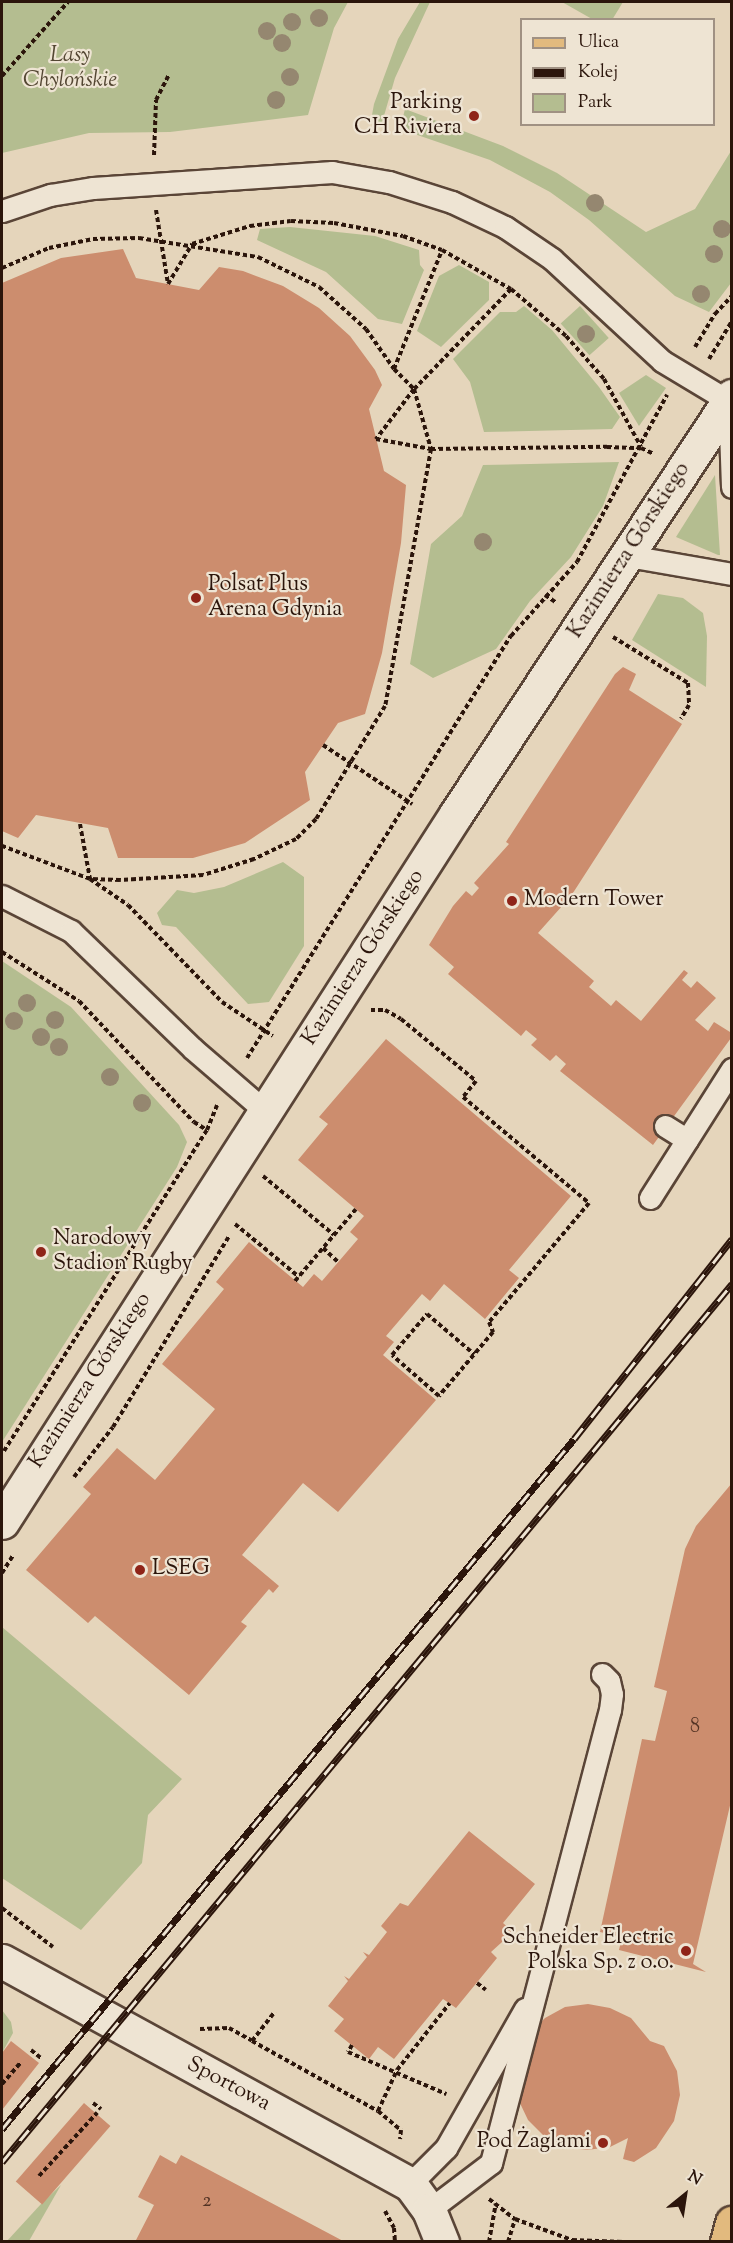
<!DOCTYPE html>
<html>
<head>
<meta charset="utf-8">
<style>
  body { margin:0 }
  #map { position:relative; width:733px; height:2243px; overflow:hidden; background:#e5d5bb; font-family:"Sorts Mill Goudy",serif }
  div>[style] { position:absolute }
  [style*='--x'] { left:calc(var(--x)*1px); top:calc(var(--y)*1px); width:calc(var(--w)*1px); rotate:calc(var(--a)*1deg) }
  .green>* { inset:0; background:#b4bd90; transform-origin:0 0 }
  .building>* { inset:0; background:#cc8d6e; transform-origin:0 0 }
  .path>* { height:4px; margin-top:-2px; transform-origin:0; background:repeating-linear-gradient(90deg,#2b150b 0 4.5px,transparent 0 7.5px) }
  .roads { filter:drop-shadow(2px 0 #5a4537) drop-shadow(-2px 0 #5a4537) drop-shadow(0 2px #5a4537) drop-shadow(0 -2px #5a4537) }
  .service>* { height:21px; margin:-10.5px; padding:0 10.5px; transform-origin:10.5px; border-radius:10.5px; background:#eee4d3 }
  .tertiary>* { height:33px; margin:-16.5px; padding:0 16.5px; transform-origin:16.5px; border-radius:16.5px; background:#eee4d3 }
  .primary>* { height:33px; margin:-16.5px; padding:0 16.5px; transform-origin:16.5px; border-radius:16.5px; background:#e2ba7e }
  .rail>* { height:7px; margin-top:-3.5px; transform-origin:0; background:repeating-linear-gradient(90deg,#eee4d3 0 14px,#2b150b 0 28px); box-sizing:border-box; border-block:2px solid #2b150b }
  .trees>* { width:18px; height:18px; margin:-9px; border-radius:50%; background:#958770 }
  .dots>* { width:16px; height:16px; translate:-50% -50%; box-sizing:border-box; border:3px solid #eee4d3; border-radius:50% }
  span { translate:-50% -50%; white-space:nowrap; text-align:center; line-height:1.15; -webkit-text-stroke:4.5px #eee4d3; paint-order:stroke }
  .number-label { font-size:20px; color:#533324 }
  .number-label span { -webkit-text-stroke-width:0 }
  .park-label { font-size:22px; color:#544733; font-style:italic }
  .poi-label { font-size:22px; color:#2b150b }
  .right { translate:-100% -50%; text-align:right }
  .left { translate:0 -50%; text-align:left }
  .street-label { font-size:22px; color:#2b150b }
  .frame { position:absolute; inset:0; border:3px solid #2b150b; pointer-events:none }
  .legend { position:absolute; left:520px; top:18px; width:195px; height:108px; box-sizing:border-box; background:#eee4d3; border:2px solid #a09183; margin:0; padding:8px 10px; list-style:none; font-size:18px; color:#2b150b }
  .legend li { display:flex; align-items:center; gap:12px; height:30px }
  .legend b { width:30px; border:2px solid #a09183 }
  .north { position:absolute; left:655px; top:2165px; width:60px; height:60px; -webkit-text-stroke:4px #eee4d3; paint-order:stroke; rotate:30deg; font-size:16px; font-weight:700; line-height:24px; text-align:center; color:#2b150b }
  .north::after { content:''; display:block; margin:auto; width:21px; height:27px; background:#2b150b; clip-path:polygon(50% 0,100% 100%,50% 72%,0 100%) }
</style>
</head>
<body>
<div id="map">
  <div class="green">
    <i style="clip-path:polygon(2px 2px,348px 2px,334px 28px,308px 115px,170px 132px,89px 133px,2px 153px)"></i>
    <i style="clip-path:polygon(420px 2px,430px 2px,395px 78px,381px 126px,372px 115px,374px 104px,398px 39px)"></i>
    <i style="clip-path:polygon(562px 2px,623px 2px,612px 20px,592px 19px)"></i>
    <i style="clip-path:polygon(405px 109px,503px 146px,557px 173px,646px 232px,695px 209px,731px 151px,731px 283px,709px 312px,675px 296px,589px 220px,550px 192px,490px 160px,400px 129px)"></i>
    <i style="clip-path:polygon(290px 227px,375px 236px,419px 250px,420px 265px,424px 270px,402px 324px,378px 319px,326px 272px,257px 240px,260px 229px)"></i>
    <i style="clip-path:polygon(459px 265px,489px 282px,489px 300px,441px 347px,417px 331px,439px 276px)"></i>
    <i style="clip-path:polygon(524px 306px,552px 330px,599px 387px,620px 417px,612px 429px,484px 432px,470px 382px,453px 359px,500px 312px,516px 312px)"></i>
    <i style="left:580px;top:306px;width:43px;height:26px;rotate:48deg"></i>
    <i style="clip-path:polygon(646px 375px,666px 388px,639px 426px,619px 393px)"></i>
    <i style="clip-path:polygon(619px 462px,603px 506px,571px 557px,530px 601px,496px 649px,433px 678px,410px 664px,431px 544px,462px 516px,483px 465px)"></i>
    <i style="clip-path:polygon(715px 475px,720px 555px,718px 555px,676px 537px)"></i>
    <i style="clip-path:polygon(658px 594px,683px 598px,703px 613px,707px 636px,706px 687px,632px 640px)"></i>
    <i style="clip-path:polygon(283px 862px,304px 877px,304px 946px,269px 1002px,248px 1004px,176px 927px,162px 925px,157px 913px,177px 890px,194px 893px,224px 887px)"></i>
    <i style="clip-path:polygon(2px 961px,71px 1007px,179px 1125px,187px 1142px,177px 1167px,2px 1442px)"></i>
    <i style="clip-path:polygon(2px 1627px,182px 1779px,148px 1815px,142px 1863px,81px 1930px,2px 1878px)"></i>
    <i style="clip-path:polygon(2px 2010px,11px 2022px,13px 2033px,2px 2053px)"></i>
    <i style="clip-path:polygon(61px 2185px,29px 2241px,7px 2241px,41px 2204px)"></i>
  </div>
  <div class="building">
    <i style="clip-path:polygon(123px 249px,136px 278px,199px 290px,219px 267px,243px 271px,283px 286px,319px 308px,350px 336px,375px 370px,382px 385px,369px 409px,384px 471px,406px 485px,401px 543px,382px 653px,365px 714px,338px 723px,305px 772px,310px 800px,245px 843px,193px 858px,118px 858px,108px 828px,36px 815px,18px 838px,2px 831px,2px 283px,61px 258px)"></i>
    <i style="clip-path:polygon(623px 667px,636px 674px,629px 690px,682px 724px,571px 896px,538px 933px,594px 981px,589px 987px,611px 1006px,616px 1000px,641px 1021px,684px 970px,688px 973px,682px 980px,691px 988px,697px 981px,716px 998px,695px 1020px,708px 1031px,714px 1022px,730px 1032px,731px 1038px,653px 1145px,560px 1071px,566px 1064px,556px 1055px,550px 1061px,531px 1045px,537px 1039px,526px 1030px,521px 1036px,448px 974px,454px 967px,429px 945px,453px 906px,466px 891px,472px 896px,479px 888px,474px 883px,509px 844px,506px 842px,615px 674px)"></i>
    <i style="clip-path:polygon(386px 1039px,571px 1196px,509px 1270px,519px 1278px,485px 1319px,444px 1284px,430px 1301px,422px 1294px,386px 1336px,394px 1342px,383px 1355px,436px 1400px,338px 1512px,303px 1483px,242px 1555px,279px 1586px,273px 1593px,269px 1589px,241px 1622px,247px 1626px,189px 1695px,95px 1616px,88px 1623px,26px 1570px,91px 1494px,83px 1487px,117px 1448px,155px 1480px,215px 1409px,162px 1364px,224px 1289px,216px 1282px,249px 1242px,303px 1287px,314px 1274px,322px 1281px,358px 1239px,350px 1232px,364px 1216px,298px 1160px,328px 1124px,319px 1117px)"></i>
    <i style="clip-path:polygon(732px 1483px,732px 1797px,693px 1964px,706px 1972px,619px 1950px,622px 1937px,600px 1932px,642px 1739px,655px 1741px,667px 1691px,654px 1687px,685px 1549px,696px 1526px)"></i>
    <i style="clip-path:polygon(469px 1831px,535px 1884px,503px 1923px,513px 1932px,491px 1952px,497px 1958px,456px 2008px,443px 1999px,394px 2059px,378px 2047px,369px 2059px,334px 2031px,344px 2019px,328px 2006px,348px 1981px,344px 1976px,349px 1979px,367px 1957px,363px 1952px,369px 1955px,387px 1932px,381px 1926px,400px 1903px,408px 1906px)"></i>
    <i style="clip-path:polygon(588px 2004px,610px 2008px,631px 2018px,650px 2041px,664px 2046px,677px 2071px,680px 2095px,674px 2121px,656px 2148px,634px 2162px,623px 2159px,628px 2138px,610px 2147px,587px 2150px,564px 2147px,544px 2136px,528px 2120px,518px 2099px,529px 2034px,545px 2018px,565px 2007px)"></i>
    <i style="clip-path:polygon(11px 2041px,39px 2063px,2px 2110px,2px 2053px)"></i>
    <i style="left:84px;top:2103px;width:35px;height:104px;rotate:41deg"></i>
    <i style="clip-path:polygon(160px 2155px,176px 2164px,181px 2155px,345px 2242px,135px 2242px,154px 2205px,138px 2197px)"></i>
  </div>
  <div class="path">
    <i style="--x:2;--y:76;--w:99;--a:-48.3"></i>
    <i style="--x:154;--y:155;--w:55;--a:-87.9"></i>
    <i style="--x:156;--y:100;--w:28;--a:-63"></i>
    <i style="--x:156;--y:210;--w:75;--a:80.8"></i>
    <i style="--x:168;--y:284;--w:47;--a:-59"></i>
    <i style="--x:192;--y:244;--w:61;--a:-17.2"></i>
    <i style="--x:250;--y:226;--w:41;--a:-7"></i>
    <i style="--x:291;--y:221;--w:43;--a:2.7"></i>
    <i style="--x:334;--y:223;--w:70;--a:10.7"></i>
    <i style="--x:403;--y:236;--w:41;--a:19.7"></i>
    <i style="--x:442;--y:250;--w:79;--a:29.5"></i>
    <i style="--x:511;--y:289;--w:72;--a:40.5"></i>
    <i style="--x:566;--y:336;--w:57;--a:48.5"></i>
    <i style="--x:604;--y:379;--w:77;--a:61.4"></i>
    <i style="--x:2;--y:268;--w:51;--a:-23.1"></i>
    <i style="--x:49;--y:248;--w:45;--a:-11.6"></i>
    <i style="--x:93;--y:239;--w:46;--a:-1.2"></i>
    <i style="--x:139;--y:238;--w:121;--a:9.1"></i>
    <i style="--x:258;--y:257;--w:68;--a:26.2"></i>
    <i style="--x:319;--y:287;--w:63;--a:41.8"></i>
    <i style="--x:366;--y:329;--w:49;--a:55"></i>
    <i style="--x:394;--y:369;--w:28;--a:45"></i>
    <i style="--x:414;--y:389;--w:62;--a:74.2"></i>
    <i style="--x:431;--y:449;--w:261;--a:100.1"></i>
    <i style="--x:385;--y:706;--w:132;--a:121.4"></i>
    <i style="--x:316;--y:819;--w:28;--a:135"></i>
    <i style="--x:296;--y:839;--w:47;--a:154.5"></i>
    <i style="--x:254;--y:859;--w:53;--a:162.6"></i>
    <i style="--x:203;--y:875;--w:83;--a:176.6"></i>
    <i style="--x:120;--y:880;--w:30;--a:-178"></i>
    <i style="--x:90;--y:879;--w:94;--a:-159.4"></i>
    <i style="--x:511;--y:289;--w:139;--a:134.1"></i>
    <i style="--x:414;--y:389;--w:63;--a:127.2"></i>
    <i style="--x:376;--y:439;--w:56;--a:10.3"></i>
    <i style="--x:431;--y:449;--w:176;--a:-0.7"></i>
    <i style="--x:607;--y:447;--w:34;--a:2"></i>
    <i style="--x:641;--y:448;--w:14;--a:25"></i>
    <i style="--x:695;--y:347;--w:39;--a:-59"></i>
    <i style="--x:715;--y:314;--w:25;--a:-47"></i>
    <i style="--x:709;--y:359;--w:44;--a:-58.8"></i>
    <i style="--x:394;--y:369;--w:128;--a:-68"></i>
    <i style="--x:545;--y:595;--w:14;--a:34"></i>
    <i style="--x:613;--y:637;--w:88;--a:31.5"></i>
    <i style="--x:688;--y:683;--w:22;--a:87"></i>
    <i style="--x:689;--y:705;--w:16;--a:120"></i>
    <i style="--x:323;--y:745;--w:107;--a:33.5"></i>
    <i style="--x:80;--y:824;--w:56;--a:79.7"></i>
    <i style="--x:90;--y:879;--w:46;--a:34.4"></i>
    <i style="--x:128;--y:905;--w:135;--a:45.9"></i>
    <i style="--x:222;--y:1002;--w:61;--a:33.7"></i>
    <i style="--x:2;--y:952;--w:91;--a:32.5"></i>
    <i style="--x:79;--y:1001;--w:167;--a:46.5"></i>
    <i style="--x:194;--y:1122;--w:15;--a:32"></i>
    <i style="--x:371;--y:1010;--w:14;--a:0"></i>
    <i style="--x:385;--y:1010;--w:18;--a:29"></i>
    <i style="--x:401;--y:1019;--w:97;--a:39.6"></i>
    <i style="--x:476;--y:1081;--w:21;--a:129"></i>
    <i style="--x:463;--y:1097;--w:165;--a:40.1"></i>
    <i style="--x:589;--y:1203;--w:155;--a:130"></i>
    <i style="--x:489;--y:1322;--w:11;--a:68"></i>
    <i style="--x:493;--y:1332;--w:84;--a:130.2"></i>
    <i style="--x:439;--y:1396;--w:62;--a:-138.9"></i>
    <i style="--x:392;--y:1355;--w:54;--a:-49.5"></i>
    <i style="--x:427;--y:1314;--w:62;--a:40.4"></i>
    <i style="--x:247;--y:1058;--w:498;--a:-58"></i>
    <i style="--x:511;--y:636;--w:99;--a:-48.3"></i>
    <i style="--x:577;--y:562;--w:190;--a:-61.7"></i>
    <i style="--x:263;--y:1176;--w:92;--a:39.7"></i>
    <i style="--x:235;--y:1224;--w:83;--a:39.6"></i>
    <i style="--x:323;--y:1248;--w:21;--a:43"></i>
    <i style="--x:295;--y:1281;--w:94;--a:-49.7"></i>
    <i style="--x:4;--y:1451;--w:380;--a:-57.7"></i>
    <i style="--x:207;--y:1130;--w:27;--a:-68"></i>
    <i style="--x:74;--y:1477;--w:63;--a:-52"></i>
    <i style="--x:113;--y:1427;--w:223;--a:-58.7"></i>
    <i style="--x:2;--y:1573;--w:22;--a:-58"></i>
    <i style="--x:2;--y:1908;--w:64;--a:37.4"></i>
    <i style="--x:477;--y:1983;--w:11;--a:38"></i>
    <i style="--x:200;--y:2029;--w:29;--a:-2"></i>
    <i style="--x:229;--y:2028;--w:26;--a:29"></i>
    <i style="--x:252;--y:2041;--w:144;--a:29.1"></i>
    <i style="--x:378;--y:2111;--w:30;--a:40"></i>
    <i style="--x:401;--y:2130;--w:9;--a:96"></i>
    <i style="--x:252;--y:2041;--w:37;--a:-52"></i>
    <i style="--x:352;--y:2045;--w:8;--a:120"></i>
    <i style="--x:348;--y:2052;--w:107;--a:23.2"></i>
    <i style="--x:31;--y:2050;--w:14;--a:39"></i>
    <i style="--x:2;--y:2084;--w:29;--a:-49"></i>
    <i style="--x:93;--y:2103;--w:10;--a:37"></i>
    <i style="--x:378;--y:2111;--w:45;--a:-65.1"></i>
    <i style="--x:397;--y:2070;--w:85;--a:-51.7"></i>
    <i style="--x:39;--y:2176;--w:86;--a:-47.4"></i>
    <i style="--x:489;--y:2199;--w:33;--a:38"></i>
    <i style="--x:515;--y:2219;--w:61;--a:20.2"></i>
    <i style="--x:572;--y:2240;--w:52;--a:2.2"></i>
    <i style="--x:385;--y:2211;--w:19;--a:62"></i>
    <i style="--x:394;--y:2228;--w:14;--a:86"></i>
    <i style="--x:489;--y:2242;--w:39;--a:-80"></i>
    <i style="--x:508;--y:2242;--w:24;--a:-73"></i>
  </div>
  <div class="roads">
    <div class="service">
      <i style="--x:2;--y:211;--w:51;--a:-18.4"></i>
      <i style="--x:50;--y:195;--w:44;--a:-9.2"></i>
      <i style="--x:93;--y:188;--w:240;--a:-3.8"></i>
      <i style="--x:332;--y:172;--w:58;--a:10"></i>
      <i style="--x:389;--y:182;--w:66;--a:17.6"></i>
      <i style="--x:452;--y:202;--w:59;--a:25.3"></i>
      <i style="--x:505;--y:227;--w:57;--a:34.2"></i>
      <i style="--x:552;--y:259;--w:150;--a:42.8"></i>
      <i style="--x:662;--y:361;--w:82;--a:31"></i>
      <i style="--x:729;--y:401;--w:86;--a:88"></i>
      <i style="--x:628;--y:556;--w:106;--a:9.8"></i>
      <i style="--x:2;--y:896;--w:77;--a:26.9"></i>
      <i style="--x:71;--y:931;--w:168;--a:44"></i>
      <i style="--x:192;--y:1048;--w:96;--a:40.8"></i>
      <i style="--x:665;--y:1126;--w:26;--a:32"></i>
      <i style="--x:650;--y:1198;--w:153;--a:-57.6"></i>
      <i style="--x:410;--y:2184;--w:51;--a:-45"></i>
      <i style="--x:446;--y:2148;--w:160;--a:-60.4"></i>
      <i style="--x:429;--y:2210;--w:78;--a:-37.2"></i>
      <i style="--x:491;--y:2163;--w:468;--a:-75.3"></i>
      <i style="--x:610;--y:1710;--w:16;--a:-83"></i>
      <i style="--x:612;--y:1694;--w:13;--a:-103"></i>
      <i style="--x:609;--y:1681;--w:10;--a:-135"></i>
    </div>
    <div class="tertiary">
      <i style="--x:2;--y:1522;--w:841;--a:-57.33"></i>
      <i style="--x:456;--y:814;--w:501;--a:-56.56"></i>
      <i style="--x:2;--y:1961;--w:465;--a:28.7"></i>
      <i style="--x:410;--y:2184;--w:32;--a:54"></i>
      <i style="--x:429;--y:2210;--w:35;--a:68"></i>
    </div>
    <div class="primary">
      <i style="--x:727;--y:2242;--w:20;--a:-75"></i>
    </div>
  </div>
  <div class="rail">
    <i style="--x:2;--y:2129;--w:896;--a:-50.34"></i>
    <i style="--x:574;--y:1439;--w:255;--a:-51.7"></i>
    <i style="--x:2;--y:2162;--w:1142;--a:-50.26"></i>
  </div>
  <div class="trees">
    <i style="left:319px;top:18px"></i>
    <i style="left:292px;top:22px"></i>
    <i style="left:267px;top:31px"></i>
    <i style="left:282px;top:43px"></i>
    <i style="left:290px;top:77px"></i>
    <i style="left:276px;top:100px"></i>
    <i style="left:595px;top:203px"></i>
    <i style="left:722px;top:229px"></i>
    <i style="left:714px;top:254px"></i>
    <i style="left:701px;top:294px"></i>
    <i style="left:586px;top:334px"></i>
    <i style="left:483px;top:542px"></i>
    <i style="left:27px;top:1003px"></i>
    <i style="left:55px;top:1020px"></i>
    <i style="left:14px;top:1021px"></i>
    <i style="left:41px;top:1037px"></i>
    <i style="left:59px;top:1047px"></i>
    <i style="left:110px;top:1077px"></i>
    <i style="left:142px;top:1103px"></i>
  </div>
  <div class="dots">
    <i style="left:474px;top:116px;background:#8f2418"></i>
    <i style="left:196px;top:598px;background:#8f2418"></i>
    <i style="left:512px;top:901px;background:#8f2418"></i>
    <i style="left:41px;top:1252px;background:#8f2418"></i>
    <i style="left:140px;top:1570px;background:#8f2418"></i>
    <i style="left:686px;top:1951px;background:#8f2418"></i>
    <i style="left:603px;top:2143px;background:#8f2418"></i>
  </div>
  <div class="number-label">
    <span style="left:695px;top:1727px">8</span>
    <span style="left:207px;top:2201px">2</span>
  </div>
  <div class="park-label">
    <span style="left:70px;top:69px">Lasy<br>Chylońskie</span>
  </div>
  <div class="poi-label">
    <span class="right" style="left:462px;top:116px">Parking<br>CH Riviera</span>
    <span class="left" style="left:208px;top:598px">Polsat Plus<br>Arena Gdynia</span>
    <span class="left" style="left:524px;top:901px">Modern Tower</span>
    <span class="left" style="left:53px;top:1252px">Narodowy<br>Stadion Rugby</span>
    <span class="left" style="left:152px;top:1570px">LSEG</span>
    <span class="right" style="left:674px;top:1951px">Schneider Electric<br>Polska Sp. z o.o.</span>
    <span class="right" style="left:591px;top:2143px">Pod Żaglami</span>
  </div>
  <div class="street-label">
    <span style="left:630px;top:551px;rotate:-57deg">Kazimierza Górskiego</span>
    <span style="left:364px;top:958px;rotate:-57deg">Kazimierza Górskiego</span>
    <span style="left:91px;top:1381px;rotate:-57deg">Kazimierza Górskiego</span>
    <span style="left:228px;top:2085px;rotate:28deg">Sportowa</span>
  </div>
  <div class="frame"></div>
  <ul class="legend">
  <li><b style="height:8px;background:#e2ba7e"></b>Ulica</li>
  <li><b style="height:8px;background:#2b150b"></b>Kolej</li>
  <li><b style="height:16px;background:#b4bd90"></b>Park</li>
  </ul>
  <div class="north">N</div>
</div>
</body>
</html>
